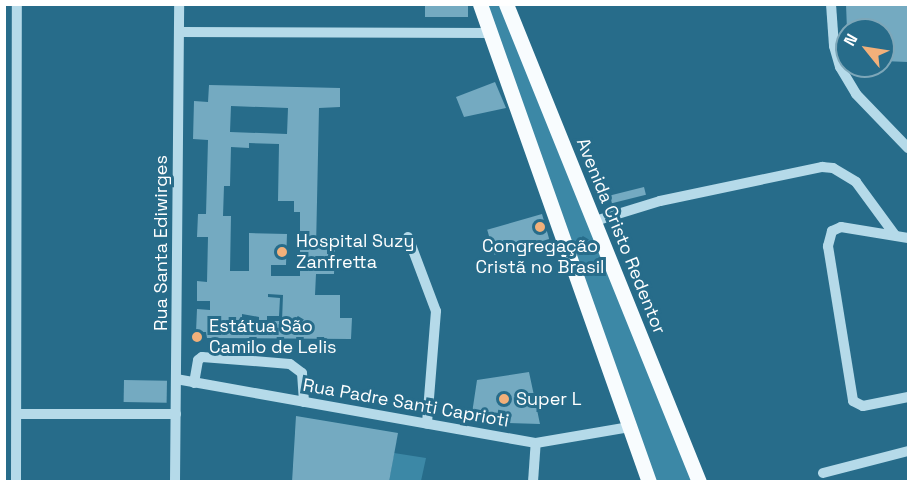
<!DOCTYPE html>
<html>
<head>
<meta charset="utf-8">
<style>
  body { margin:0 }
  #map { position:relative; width:913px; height:486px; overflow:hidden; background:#276c8a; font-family:"Space Grotesk",sans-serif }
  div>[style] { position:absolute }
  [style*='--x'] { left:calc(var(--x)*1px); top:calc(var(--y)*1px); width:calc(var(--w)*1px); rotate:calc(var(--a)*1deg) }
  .green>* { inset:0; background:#3c88a6 }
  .building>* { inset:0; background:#74aac1; transform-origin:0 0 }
  .minor>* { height:10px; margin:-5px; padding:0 5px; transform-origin:5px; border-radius:5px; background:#b5dae9 }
  .major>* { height:15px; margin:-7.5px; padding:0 7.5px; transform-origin:7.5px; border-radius:7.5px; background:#f8fcfe }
  .dots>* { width:16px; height:16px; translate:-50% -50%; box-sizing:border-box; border:3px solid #276c8a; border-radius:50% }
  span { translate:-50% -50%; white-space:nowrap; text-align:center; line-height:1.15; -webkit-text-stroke:6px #276c8a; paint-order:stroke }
  .street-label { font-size:18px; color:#fff }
  .poi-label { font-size:18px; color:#fff }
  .left { translate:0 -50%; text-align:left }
  .frame { position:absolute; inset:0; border:6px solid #fff; pointer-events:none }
  .north { position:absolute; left:835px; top:18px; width:60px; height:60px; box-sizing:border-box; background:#276c8a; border:2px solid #7da7b9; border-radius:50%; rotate:300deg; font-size:16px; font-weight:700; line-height:24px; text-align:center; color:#fff }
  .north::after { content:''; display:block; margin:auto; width:21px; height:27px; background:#f2b07a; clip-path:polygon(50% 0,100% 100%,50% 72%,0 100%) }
</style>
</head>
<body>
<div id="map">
  <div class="green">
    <i style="clip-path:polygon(482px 5px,500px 5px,696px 481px,655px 481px)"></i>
    <i style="clip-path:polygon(394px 453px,426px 458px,421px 481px,389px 482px)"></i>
  </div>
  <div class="building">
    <i style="left:425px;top:4px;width:43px;height:13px"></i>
    <i style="clip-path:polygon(846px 4px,907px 4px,908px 62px,883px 61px,883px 30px,847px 30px)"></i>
    <i style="clip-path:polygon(495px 82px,506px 108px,464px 117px,456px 97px)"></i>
    <i style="clip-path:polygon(evenodd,209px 85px,340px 88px,340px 107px,319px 108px,316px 248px,335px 248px,334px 274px,316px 274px,315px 295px,340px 295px,340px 318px,352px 318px,351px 339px,207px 338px,206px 332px,196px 332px,197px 309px,210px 310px,210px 301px,197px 301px,197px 281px,207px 282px,208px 237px,197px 237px,198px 214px,206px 214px,208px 140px,193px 139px,194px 101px,208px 102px,209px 85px,231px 106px,288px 108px,287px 134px,230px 132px,231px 106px,209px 85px,249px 143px,279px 144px,278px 201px,294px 201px,294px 212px,300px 212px,300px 276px,271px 276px,271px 265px,286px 265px,287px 234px,249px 233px,249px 271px,230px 271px,231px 216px,223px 216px,224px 186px,230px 186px,231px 147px,249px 148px,249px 143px,209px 85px,268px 294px,283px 295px,282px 321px,267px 321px,267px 316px,279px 316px,280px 298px,268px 297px,268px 294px,209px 85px,242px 314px,259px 317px,259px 320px,242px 320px,242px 314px)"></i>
    <i style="left:644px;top:187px;width:8px;height:35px;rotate:76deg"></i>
    <i style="left:542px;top:214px;width:26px;height:57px;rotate:74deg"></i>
    <i style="clip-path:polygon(529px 372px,540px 424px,505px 423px,498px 418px,471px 420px,477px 380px)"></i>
    <i style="left:124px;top:380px;width:43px;height:22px;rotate:1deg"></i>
    <i style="clip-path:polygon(296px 416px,398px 433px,389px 482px,292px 482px)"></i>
  </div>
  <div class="minor">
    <i style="--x:831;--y:4;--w:42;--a:85.9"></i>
    <i style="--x:834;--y:46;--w:22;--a:74"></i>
    <i style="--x:840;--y:67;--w:31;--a:59"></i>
    <i style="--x:856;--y:94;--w:75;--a:46.1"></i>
    <i style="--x:179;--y:32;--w:313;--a:0.2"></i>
    <i style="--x:595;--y:221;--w:68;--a:-17.1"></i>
    <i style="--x:660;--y:201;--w:166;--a:-11.9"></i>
    <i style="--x:822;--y:167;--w:11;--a:5"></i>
    <i style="--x:833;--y:168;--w:27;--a:31"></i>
    <i style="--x:856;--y:182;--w:66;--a:53.7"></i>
    <i style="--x:408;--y:237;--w:79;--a:69.3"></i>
    <i style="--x:436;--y:311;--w:113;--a:94.6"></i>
    <i style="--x:908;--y:238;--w:68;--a:-170.7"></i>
    <i style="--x:841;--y:227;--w:10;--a:156"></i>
    <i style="--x:832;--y:231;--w:16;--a:105"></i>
    <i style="--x:828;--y:246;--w:157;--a:80.8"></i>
    <i style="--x:853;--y:401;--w:11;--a:27"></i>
    <i style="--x:863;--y:406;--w:46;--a:-11.3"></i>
    <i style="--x:176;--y:379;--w:366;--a:10.1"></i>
    <i style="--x:536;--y:443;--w:95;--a:-9.7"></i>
    <i style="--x:194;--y:383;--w:23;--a:-80"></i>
    <i style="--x:198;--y:360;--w:5;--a:-37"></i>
    <i style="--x:202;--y:357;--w:88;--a:4.5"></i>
    <i style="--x:290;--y:364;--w:15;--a:37"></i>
    <i style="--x:302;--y:373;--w:29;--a:86"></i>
    <i style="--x:17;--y:414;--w:159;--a:0"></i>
    <i style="--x:823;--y:473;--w:88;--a:-14.5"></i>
    <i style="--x:16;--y:482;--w:478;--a:-89.9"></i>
    <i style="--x:175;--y:482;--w:478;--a:-89.5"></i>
    <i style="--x:533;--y:482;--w:39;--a:-86"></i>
  </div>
  <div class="major">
    <i style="--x:480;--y:4;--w:507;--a:70.53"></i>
    <i style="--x:506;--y:4;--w:515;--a:68.01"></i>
  </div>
  <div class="dots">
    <i style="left:540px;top:227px;background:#f2b07a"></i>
    <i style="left:282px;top:252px;background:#f2b07a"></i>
    <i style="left:197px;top:337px;background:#f2b07a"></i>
    <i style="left:504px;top:399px;background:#f2b07a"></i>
  </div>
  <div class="street-label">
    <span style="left:621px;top:236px;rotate:68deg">Avenida Cristo Redentor</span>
    <span style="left:161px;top:243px;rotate:-90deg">Rua Santa Ediwirges</span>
    <span style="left:406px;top:403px;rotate:10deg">Rua Padre Santi Caprioti</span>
  </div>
  <div class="poi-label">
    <span class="left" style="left:296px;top:252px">Hospital Suzy<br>Zanfretta</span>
    <span style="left:540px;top:257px">Congregação<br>Cristã no Brasil</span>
    <span class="left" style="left:209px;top:337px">Estátua São<br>Camilo de Lelis</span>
    <span class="left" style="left:516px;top:399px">Super L</span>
  </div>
  <div class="frame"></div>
  <div class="north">N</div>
</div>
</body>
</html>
